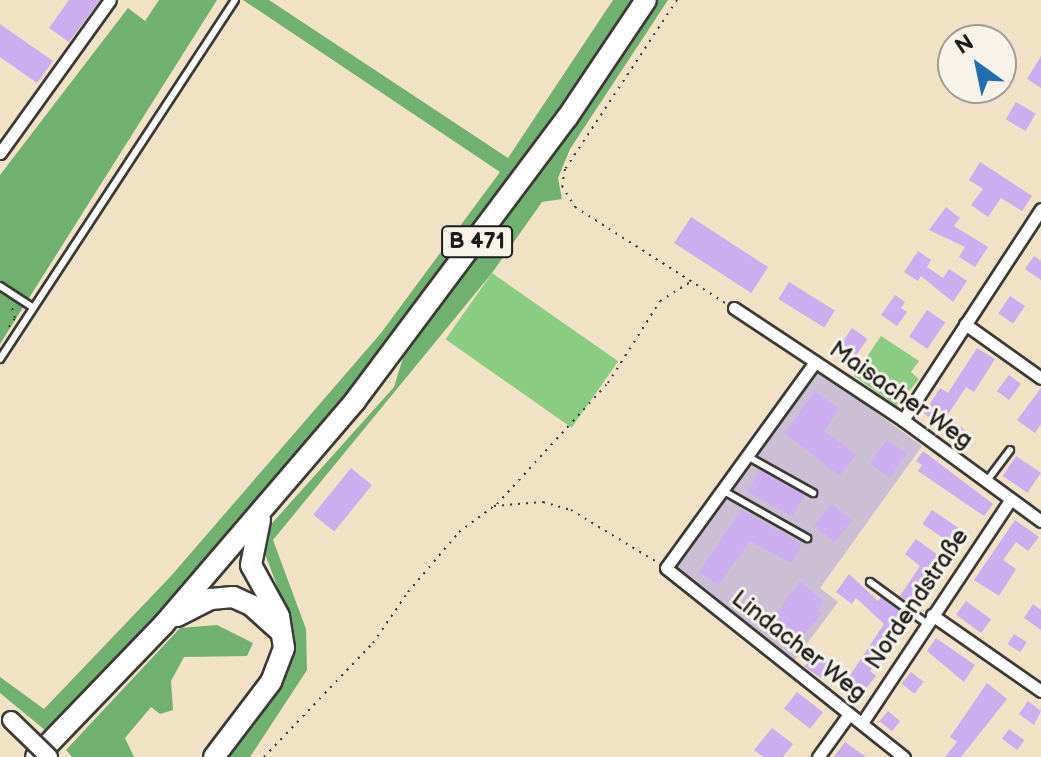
<!DOCTYPE html>
<html>
<head>
<meta charset="utf-8">
<style>
  body { margin:0 }
  #map { position:relative; width:1041px; height:757px; overflow:hidden; background:#f1e1c5; font-family:"Balsamiq Sans",sans-serif }
  div>[style] { position:absolute }
  [style*='--x'] { left:calc(var(--x)*1px); top:calc(var(--y)*1px); width:calc(var(--w)*1px); rotate:calc(var(--a)*1deg) }
  .industrial>* { inset:0; background:#ccbed4 }
  .green>* { inset:0; background:#8bcc83; transform-origin:0 0 }
  .forest>* { inset:0; background:#70b071 }
  .building>* { inset:0; background:#cbadf0; transform-origin:0 0 }
  .path>* { height:2px; margin-top:-1px; transform-origin:0; background:repeating-linear-gradient(90deg,#3c3a35 0 2px,transparent 0 8px) }
  .roads { filter:drop-shadow(2px 0 #3c3a35) drop-shadow(-2px 0 #3c3a35) drop-shadow(0 2px #3c3a35) drop-shadow(0 -2px #3c3a35) }
  .lane>* { height:6px; margin:-3px; padding:0 3px; transform-origin:3px; border-radius:3px; background:#fff }
  .street>* { height:11px; margin:-5.5px; padding:0 5.5px; transform-origin:5.5px; border-radius:5.5px; background:#fff }
  .highway>* { height:20px; margin:-10px; padding:0 10px; transform-origin:10px; border-radius:10px; background:#fff }
  .bridges { filter:drop-shadow(2px 0 #3c3a35) drop-shadow(-2px 0 #3c3a35) drop-shadow(0 2px #3c3a35) drop-shadow(0 -2px #3c3a35) }
  .secondary-bridge>* { height:16px; margin:-8px; padding:0 8px; transform-origin:8px; border-radius:8px; background:#fff }
  span { translate:-50% -50%; white-space:nowrap; text-align:center; line-height:1.15; -webkit-text-stroke:6px #f7f3e8; paint-order:stroke }
  .shield-label span { padding:2px 6px; background:#f7f3e8; border:2px solid; border-radius:6px; -webkit-text-stroke-width:0 }
  .shield-label { font-size:22px; color:#1c1c1c; font-weight:700 }
  .street-label { font-size:24px; color:#1c1c1c }
  .north { position:absolute; left:937px; top:24px; width:80px; height:80px; box-sizing:border-box; background:#f7f3e8; border:2px solid #9f9d96; border-radius:50%; rotate:327deg; font-size:22px; font-weight:700; line-height:32px; text-align:center; color:#1c1c1c }
  .north::after { content:''; display:block; margin:auto; width:28px; height:36px; background:#1f6fb2; clip-path:polygon(50% 0,100% 100%,50% 72%,0 100%) }
</style>
</head>
<body>
<div id="map">
  <div class="industrial">
    <i style="clip-path:polygon(816px 369px,922px 446px,820px 588px,838px 602px,794px 661px,673px 566px)"></i>
  </div>
  <div class="green">
    <i style="left:492px;top:273px;width:154px;height:81px;rotate:35deg"></i>
    <i style="clip-path:polygon(881px 336px,919px 361px,911px 372px,919px 379px,897px 406px,854px 376px)"></i>
  </div>
  <div class="forest">
    <i style="clip-path:polygon(159px 0,217px 0,0 344px,0 175px,128px 8px,145px 21px)"></i>
    <i style="clip-path:polygon(243px 0,269px 0,508px 158px,613px 0,638px 0,560px 115px,389px 350px,267px 498px,51px 735px,0 693px,0 677px,44px 709px,171px 576px,381px 333px,500px 172px)"></i>
    <i style="clip-path:polygon(657px 0,668px 0,570px 149px,558px 178px,562px 199px,542px 202px,492px 273px,273px 540px,306px 629px,307px 670px,250px 757px,227px 757px,278px 687px,292px 654px,292px 625px,265px 554px,266px 530px,394px 387px,403px 358px,575px 124px)"></i>
    <i style="clip-path:polygon(217px 625px,253px 643px,247px 656px,184px 657px,171px 681px,173px 710px,160px 714px,151px 707px,125px 738px,134px 757px,72px 757px,66px 750px,180px 628px)"></i>
  </div>
  <div class="building">
    <i style="clip-path:polygon(69px 0,100px 0,69px 42px,49px 28px)"></i>
    <i style="clip-path:polygon(0 24px,53px 61px,37px 83px,0 57px)"></i>
    <i style="clip-path:polygon(1041px 56px,1041px 88px,1027px 79px)"></i>
    <i style="left:1016px;top:102px;width:23px;height:20px;rotate:31deg"></i>
    <i style="clip-path:polygon(980px 162px,1032px 196px,1022px 211px,1001px 198px,988px 217px,971px 205px,983px 189px,969px 180px)"></i>
    <i style="clip-path:polygon(946px 207px,960px 218px,954px 226px,988px 247px,975px 267px,959px 257px,965px 247px,929px 230px)"></i>
    <i style="left:691px;top:217px;width:92px;height:31px;rotate:33deg"></i>
    <i style="clip-path:polygon(918px 251px,931px 260px,927px 267px,943px 278px,949px 269px,967px 281px,953px 302px,921px 276px,918px 281px,904px 272px)"></i>
    <i style="clip-path:polygon(1034px 256px,1041px 261px,1041px 280px,1025px 269px)"></i>
    <i style="left:789px;top:282px;width:54px;height:20px;rotate:32deg"></i>
    <i style="clip-path:polygon(895px 295px,905px 302px,901px 308px,907px 312px,897px 326px,881px 315px)"></i>
    <i style="left:1010px;top:296px;width:18px;height:21px;rotate:34deg"></i>
    <i style="left:927px;top:310px;width:22px;height:32px;rotate:34deg"></i>
    <i style="left:852px;top:328px;width:19px;height:24px;rotate:35deg"></i>
    <i style="clip-path:polygon(977px 348px,995px 359px,974px 392px,966px 387px,947px 416px,967px 432px,958px 443px,924px 413px,940px 388px,948px 393px)"></i>
    <i style="left:1009px;top:375px;width:15px;height:20px;rotate:37deg"></i>
    <i style="clip-path:polygon(1041px 388px,1041px 424px,1035px 433px,1017px 420px)"></i>
    <i style="clip-path:polygon(815px 391px,839px 409px,824px 431px,856px 454px,840px 476px,785px 433px)"></i>
    <i style="left:887px;top:440px;width:24px;height:29px;rotate:35deg"></i>
    <i style="clip-path:polygon(923px 451px,993px 504px,984px 516px,918px 471px,922px 465px,916px 461px)"></i>
    <i style="left:1016px;top:456px;width:30px;height:24px;rotate:34deg"></i>
    <i style="left:351px;top:468px;width:27px;height:60px;rotate:39deg"></i>
    <i style="left:760px;top:470px;width:51px;height:25px;rotate:29deg"></i>
    <i style="left:832px;top:504px;width:26px;height:28px;rotate:39deg"></i>
    <i style="clip-path:polygon(741px 510px,802px 544px,791px 563px,750px 541px,718px 585px,699px 572px)"></i>
    <i style="left:932px;top:510px;width:42px;height:17px;rotate:34deg"></i>
    <i style="clip-path:polygon(1015px 520px,1039px 537px,1028px 551px,1016px 542px,1003px 560px,1016px 569px,999px 596px,974px 580px)"></i>
    <i style="clip-path:polygon(916px 539px,942px 558px,913px 605px,900px 596px,920px 566px,905px 554px)"></i>
    <i style="clip-path:polygon(849px 574px,878px 601px,881px 597px,904px 614px,884px 640px,891px 645px,870px 671px,876px 676px,856px 701px,841px 689px,884px 624px,856px 598px,852px 604px,836px 592px)"></i>
    <i style="clip-path:polygon(800px 581px,824px 602px,817px 611px,821px 614px,791px 649px,765px 630px)"></i>
    <i style="left:966px;top:601px;width:31px;height:17px;rotate:36deg"></i>
    <i style="clip-path:polygon(1033px 604px,1041px 610px,1041px 630px,1024px 618px)"></i>
    <i style="left:1014px;top:634px;width:15px;height:12px;rotate:32deg"></i>
    <i style="clip-path:polygon(936px 638px,975px 665px,964px 682px,927px 651px)"></i>
    <i style="left:815px;top:650px;width:24px;height:20px;rotate:33deg"></i>
    <i style="left:911px;top:672px;width:16px;height:15px;rotate:38deg"></i>
    <i style="clip-path:polygon(987px 683px,1007px 699px,961px 757px,945px 757px,957px 742px,950px 737px)"></i>
    <i style="left:797px;top:692px;width:33px;height:21px;rotate:38deg"></i>
    <i style="clip-path:polygon(1028px 701px,1041px 711px,1034px 725px,1019px 714px)"></i>
    <i style="left:888px;top:711px;width:16px;height:13px;rotate:40deg"></i>
    <i style="clip-path:polygon(772px 728px,793px 744px,783px 757px,763px 757px,754px 750px)"></i>
    <i style="left:1009px;top:729px;width:19px;height:12px;rotate:36deg"></i>
    <i style="clip-path:polygon(845px 742px,866px 757px,834px 757px)"></i>
  </div>
  <div class="path">
    <i style="--x:677;--y:0;--w:203;--a:123.5"></i>
    <i style="--x:565;--y:169;--w:17;--a:100"></i>
    <i style="--x:562;--y:186;--w:25;--a:58"></i>
    <i style="--x:575;--y:207;--w:178;--a:32.6"></i>
    <i style="--x:9;--y:327;--w:11;--a:-56"></i>
    <i style="--x:15;--y:318;--w:14;--a:-107"></i>
    <i style="--x:497;--y:504;--w:164;--a:-47.5"></i>
    <i style="--x:608;--y:383;--w:97;--a:-57.6"></i>
    <i style="--x:660;--y:301;--w:36;--a:-32"></i>
    <i style="--x:264;--y:757;--w:158;--a:-46.3"></i>
    <i style="--x:373;--y:643;--w:62;--a:-55.5"></i>
    <i style="--x:408;--y:592;--w:79;--a:-49.6"></i>
    <i style="--x:459;--y:532;--w:44;--a:-36.6"></i>
    <i style="--x:494;--y:506;--w:49;--a:-4.7"></i>
    <i style="--x:543;--y:502;--w:29;--a:16"></i>
    <i style="--x:571;--y:510;--w:98;--a:31.3"></i>
  </div>
  <div class="roads">
    <div class="lane">
      <i style="--x:0;--y:286;--w:38;--a:33"></i>
      <i style="--x:0;--y:359;--w:429;--a:-56.8"></i>
      <i style="--x:747;--y:456;--w:76;--a:29.3"></i>
      <i style="--x:986;--y:482;--w:40;--a:-53"></i>
      <i style="--x:722;--y:490;--w:98;--a:29.5"></i>
      <i style="--x:870;--y:582;--w:69;--a:36.2"></i>
    </div>
    <div class="street">
      <i style="--x:0;--y:153;--w:188;--a:-54.3"></i>
      <i style="--x:734;--y:308;--w:203;--a:33.5"></i>
      <i style="--x:903;--y:420;--w:171;--a:36.2"></i>
      <i style="--x:965;--y:324;--w:93;--a:35.4"></i>
      <i style="--x:815;--y:362;--w:254;--a:125.9"></i>
      <i style="--x:666;--y:568;--w:304;--a:38.5"></i>
      <i style="--x:903;--y:420;--w:252;--a:-56.8"></i>
      <i style="--x:932;--y:615;--w:133;--a:34.9"></i>
      <i style="--x:862;--y:723;--w:268;--a:-56.4"></i>
      <i style="--x:818;--y:757;--w:53;--a:-54.2"></i>
    </div>
    <div class="highway">
      <i style="--x:177;--y:616;--w:38;--a:-27"></i>
      <i style="--x:211;--y:599;--w:22;--a:-5"></i>
      <i style="--x:233;--y:597;--w:20;--a:24"></i>
      <i style="--x:251;--y:605;--w:40;--a:42"></i>
      <i style="--x:36;--y:757;--w:185;--a:-46.1"></i>
      <i style="--x:164;--y:624;--w:294;--a:-49.4"></i>
      <i style="--x:355;--y:401;--w:354;--a:-53.2"></i>
      <i style="--x:567;--y:118;--w:142;--a:-56.2"></i>
      <i style="--x:214;--y:757;--w:94;--a:-52.8"></i>
      <i style="--x:271;--y:682;--w:36;--a:-69"></i>
      <i style="--x:284;--y:648;--w:32;--a:-99"></i>
      <i style="--x:279;--y:616;--w:58;--a:-118.8"></i>
      <i style="--x:251;--y:565;--w:46;--a:-78.7"></i>
    </div>
  </div>
  <div class="bridges">
    <div class="secondary-bridge">
      <i style="--x:11;--y:720;--w:53;--a:44.2"></i>
    </div>
  </div>
  <div class="shield-label">
    <span style="left:477px;top:242px">B 471</span>
  </div>
  <div class="street-label">
    <span style="left:901px;top:395px;rotate:35deg">Maisacher Weg</span>
    <span style="left:917px;top:599px;rotate:-56deg">Nordendstraße</span>
    <span style="left:799px;top:646px;rotate:38deg">Lindacher Weg</span>
  </div>
  <div class="north">N</div>
</div>
</body>
</html>
